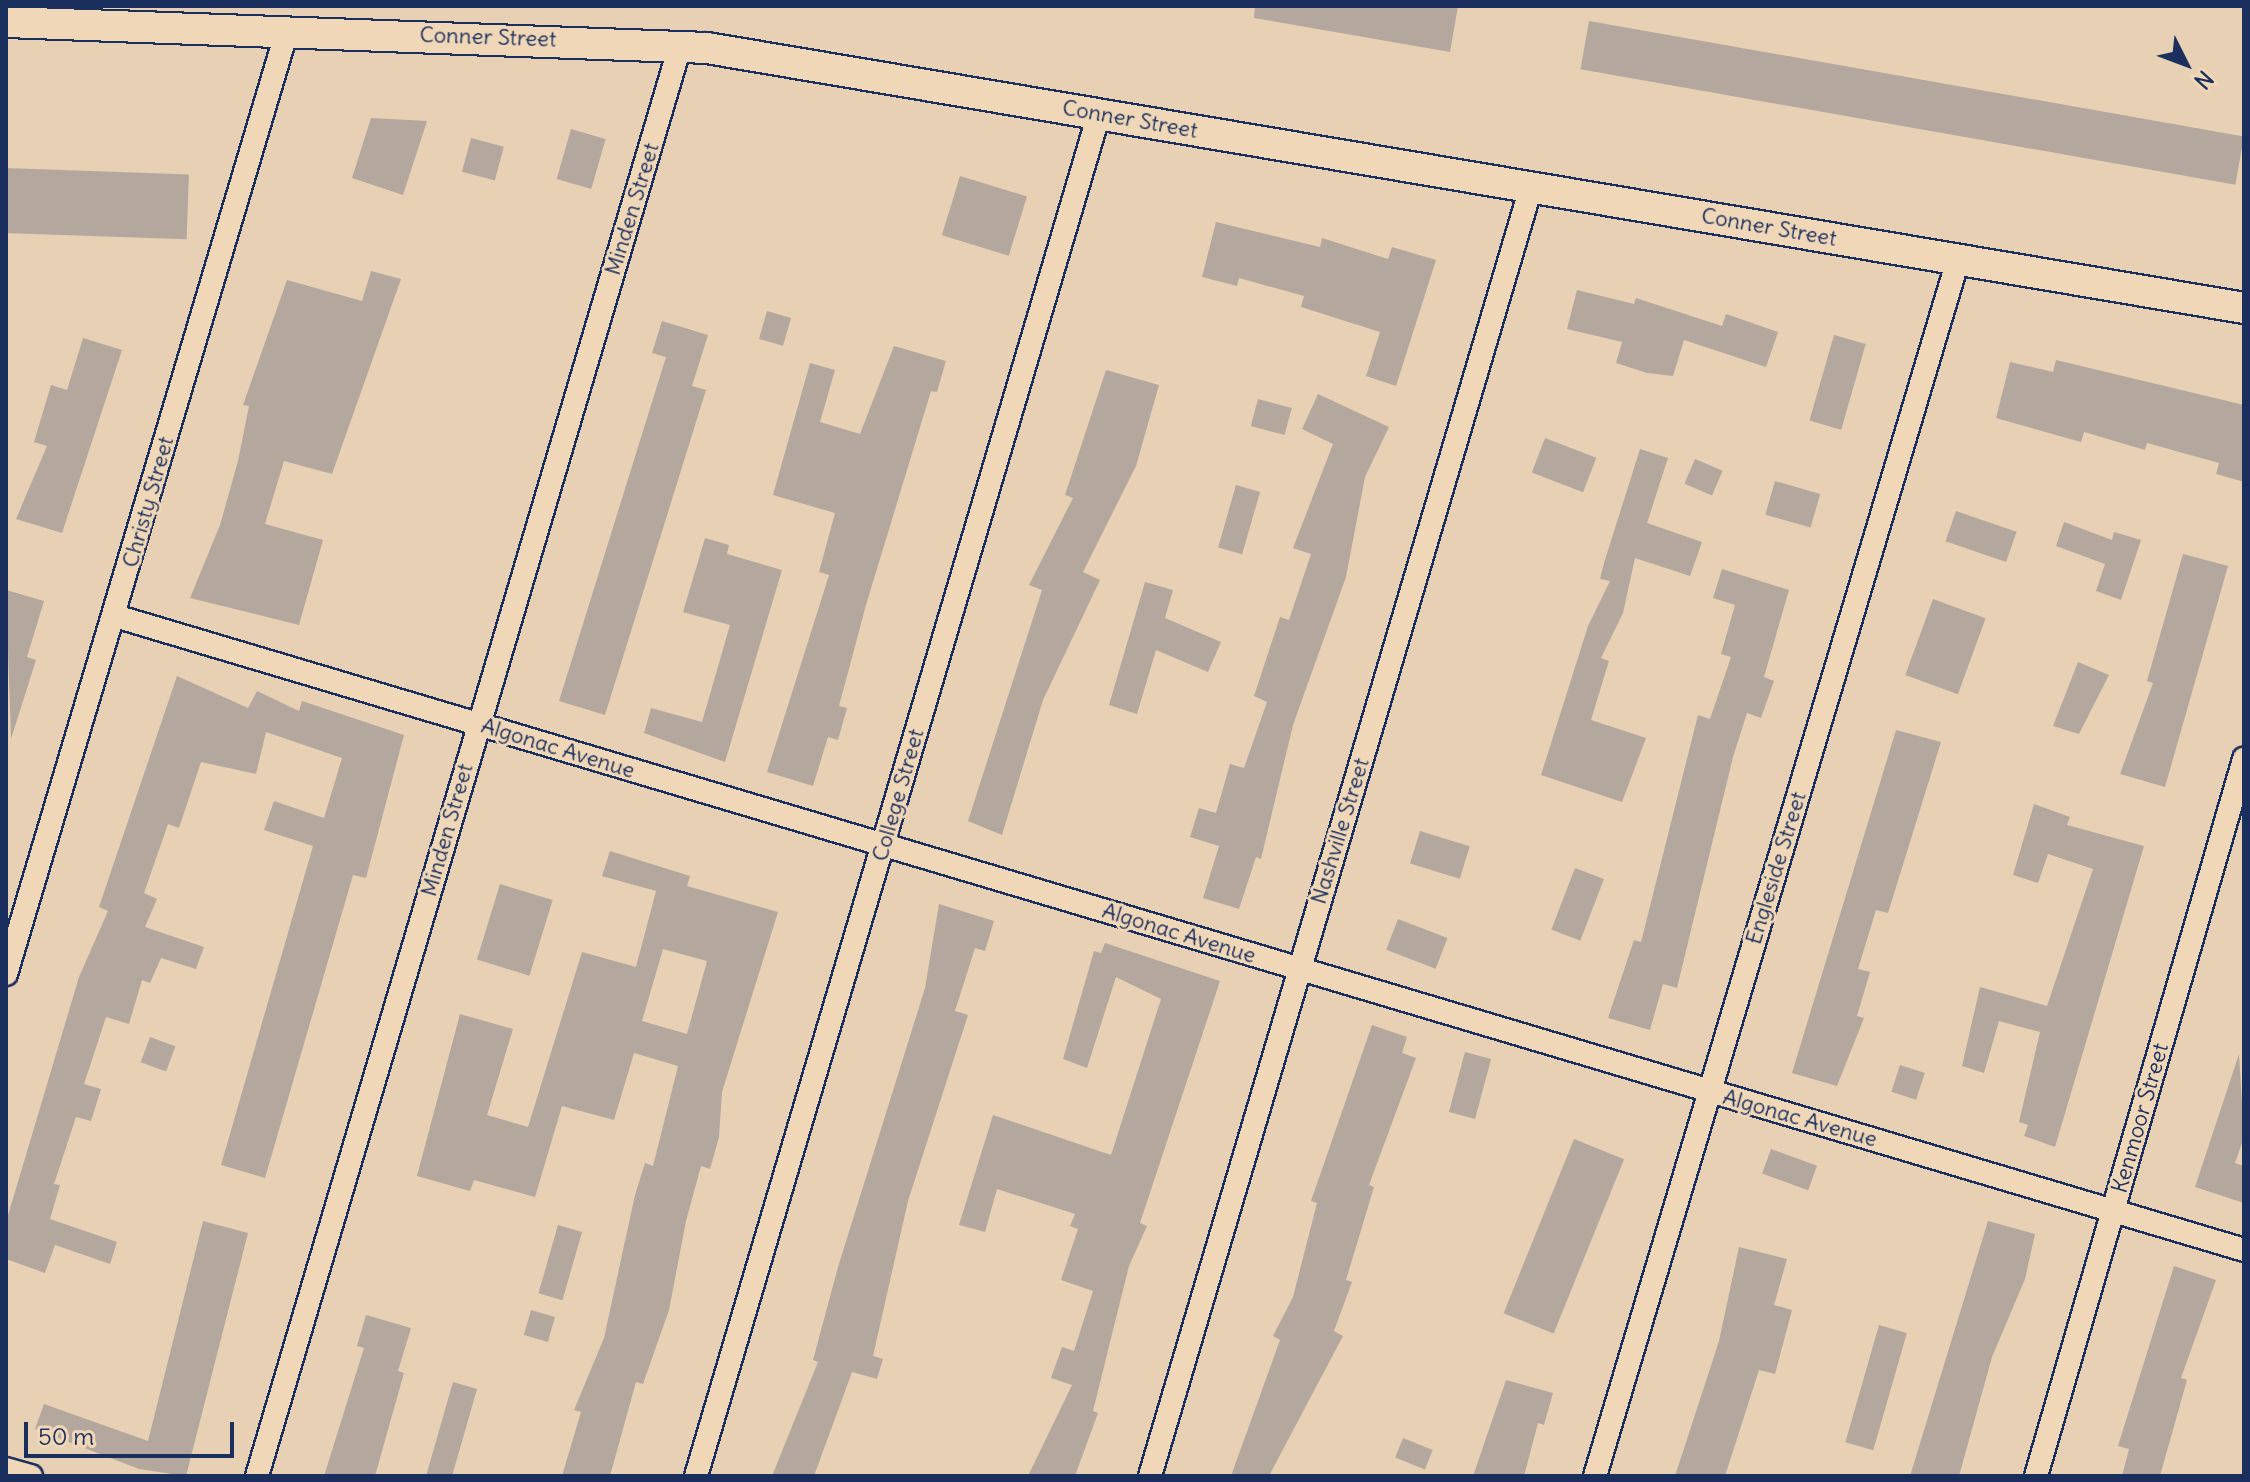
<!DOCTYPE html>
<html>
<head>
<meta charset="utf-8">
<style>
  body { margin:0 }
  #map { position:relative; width:2250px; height:1482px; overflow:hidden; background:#e7d0b3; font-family:Delius,sans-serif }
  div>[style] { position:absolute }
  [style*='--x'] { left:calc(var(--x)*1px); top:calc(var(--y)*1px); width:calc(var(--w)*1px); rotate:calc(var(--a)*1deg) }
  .building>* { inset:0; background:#b4a89e; transform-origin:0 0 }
  .roads { filter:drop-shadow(2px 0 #1b2f5e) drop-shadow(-2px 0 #1b2f5e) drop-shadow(0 2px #1b2f5e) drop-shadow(0 -2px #1b2f5e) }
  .street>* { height:22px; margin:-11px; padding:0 11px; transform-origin:11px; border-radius:11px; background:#efd7b7 }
  .secondary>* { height:30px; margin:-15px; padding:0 15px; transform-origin:15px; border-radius:15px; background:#efd7b7 }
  span { translate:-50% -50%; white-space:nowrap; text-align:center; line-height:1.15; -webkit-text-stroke:6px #efd7b7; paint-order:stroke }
  .street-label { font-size:22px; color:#1b2f5e }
  .frame { position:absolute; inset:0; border:8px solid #1b2f5e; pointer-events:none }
  .north { position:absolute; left:2146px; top:24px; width:80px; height:80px; -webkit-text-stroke:6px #efd7b7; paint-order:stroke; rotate:132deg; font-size:22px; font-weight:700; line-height:32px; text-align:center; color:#1b2f5e }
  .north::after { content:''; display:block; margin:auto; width:28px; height:36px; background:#1b2f5e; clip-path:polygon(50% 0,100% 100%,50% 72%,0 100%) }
  .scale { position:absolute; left:24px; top:1422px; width:210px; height:36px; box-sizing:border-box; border:4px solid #1b2f5e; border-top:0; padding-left:10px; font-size:24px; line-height:28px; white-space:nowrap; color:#1b2f5e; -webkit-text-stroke:6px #efd7b7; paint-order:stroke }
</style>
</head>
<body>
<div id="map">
  <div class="building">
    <i style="clip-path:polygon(1255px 6px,1458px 6px,1450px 52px,1254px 18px)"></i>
    <i style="left:1589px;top:21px;width:665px;height:49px;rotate:10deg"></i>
    <i style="clip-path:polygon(371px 118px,427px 121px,403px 195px,352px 178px)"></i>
    <i style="left:571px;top:129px;width:36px;height:52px;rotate:16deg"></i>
    <i style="left:471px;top:138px;width:34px;height:35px;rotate:15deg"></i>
    <i style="left:6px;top:168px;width:183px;height:65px;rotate:2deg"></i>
    <i style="left:960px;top:176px;width:70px;height:62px;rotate:17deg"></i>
    <i style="clip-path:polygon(1216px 222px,1320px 247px,1322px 238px,1388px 259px,1392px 247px,1436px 260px,1396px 386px,1366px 376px,1380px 332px,1301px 307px,1304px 296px,1239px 278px,1237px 286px,1202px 277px)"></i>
    <i style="clip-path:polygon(371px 271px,401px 279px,332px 474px,284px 461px,265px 524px,323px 540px,299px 625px,190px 598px,220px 525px,238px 461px,249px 406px,243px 405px,287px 280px,362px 301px)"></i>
    <i style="clip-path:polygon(1577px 290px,1634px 304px,1636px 298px,1722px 326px,1726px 314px,1778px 332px,1766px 367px,1684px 340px,1673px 376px,1647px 373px,1616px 363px,1622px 342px,1567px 329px)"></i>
    <i style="left:767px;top:311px;width:25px;height:29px;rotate:16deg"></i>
    <i style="clip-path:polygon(662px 321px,708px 335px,692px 386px,706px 390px,605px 715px,559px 701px,666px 357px,652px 353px)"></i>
    <i style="left:1834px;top:335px;width:33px;height:89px;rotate:16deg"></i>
    <i style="clip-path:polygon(83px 338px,122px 350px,62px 533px,16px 519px,47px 446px,34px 442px,51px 385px,67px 390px)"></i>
    <i style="clip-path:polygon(894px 346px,946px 361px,937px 392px,931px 391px,866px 605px,839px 706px,847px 708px,838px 740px,828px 737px,813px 786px,767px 772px,829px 575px,819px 572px,835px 513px,773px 495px,810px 363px,835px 370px,820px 422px,860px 434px)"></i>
    <i style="clip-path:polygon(2056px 360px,2244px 405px,2244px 482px,2216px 474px,2219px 463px,2147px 443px,2145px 450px,2084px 432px,2081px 442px,1996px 418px,2010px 362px,2053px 372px)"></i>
    <i style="clip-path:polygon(1106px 370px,1159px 385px,1136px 466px,1083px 572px,1100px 580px,1043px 700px,1002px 835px,968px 821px,1042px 590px,1029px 585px,1073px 498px,1065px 495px)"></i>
    <i style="clip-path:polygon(1318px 394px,1389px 427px,1365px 477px,1346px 577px,1293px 725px,1261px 859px,1256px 857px,1239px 909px,1203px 898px,1219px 846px,1190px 837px,1199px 808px,1216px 813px,1230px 764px,1244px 768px,1267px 702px,1254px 696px,1280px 617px,1289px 620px,1311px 554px,1293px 548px,1333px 444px,1302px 429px)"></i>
    <i style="left:1258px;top:399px;width:35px;height:28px;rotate:15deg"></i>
    <i style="left:1545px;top:438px;width:55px;height:37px;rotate:21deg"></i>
    <i style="clip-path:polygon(1640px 449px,1668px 458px,1647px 523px,1702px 542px,1690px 576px,1635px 558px,1623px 613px,1601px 658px,1609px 661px,1591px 720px,1646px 738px,1622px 802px,1541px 775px,1588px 626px,1610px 581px,1600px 579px,1604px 563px)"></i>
    <i style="left:1695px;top:459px;width:30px;height:27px;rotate:23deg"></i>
    <i style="left:1775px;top:481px;width:47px;height:35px;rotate:16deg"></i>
    <i style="left:1236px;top:485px;width:25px;height:65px;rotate:16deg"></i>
    <i style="left:1956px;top:511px;width:64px;height:32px;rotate:19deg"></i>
    <i style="clip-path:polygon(2064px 522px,2112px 540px,2114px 532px,2141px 540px,2121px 600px,2096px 591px,2105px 564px,2056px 546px)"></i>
    <i style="clip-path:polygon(705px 538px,729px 545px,727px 554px,782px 570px,725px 762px,644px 733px,651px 708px,702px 722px,730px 625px,683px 612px)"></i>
    <i style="clip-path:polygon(2183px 554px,2228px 566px,2165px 787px,2120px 774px,2153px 683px,2147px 681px)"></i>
    <i style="clip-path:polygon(1722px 569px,1789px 590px,1764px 677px,1774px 681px,1761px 718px,1747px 713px,1733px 757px,1677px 988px,1663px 984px,1650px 1030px,1608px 1018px,1634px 940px,1641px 942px,1698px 715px,1710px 719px,1731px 657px,1721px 654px,1735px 605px,1713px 598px)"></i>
    <i style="clip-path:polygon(1145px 582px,1173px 590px,1165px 618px,1221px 642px,1208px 672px,1156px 650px,1137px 714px,1109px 705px)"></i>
    <i style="clip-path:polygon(6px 590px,44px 601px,27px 657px,36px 660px,11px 739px)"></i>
    <i style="left:1933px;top:599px;width:56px;height:81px;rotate:20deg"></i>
    <i style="clip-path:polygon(2078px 662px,2109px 675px,2079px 734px,2053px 726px)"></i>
    <i style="clip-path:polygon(177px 676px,248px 708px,257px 691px,299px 711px,302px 701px,404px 735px,366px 878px,353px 875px,265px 1178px,221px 1165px,313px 846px,264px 830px,274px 801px,324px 818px,342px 758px,266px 732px,256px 774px,201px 762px,179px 828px,168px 824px,144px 893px,157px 899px,145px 927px,204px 947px,196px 969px,161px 958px,150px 983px,142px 980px,129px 1024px,106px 1017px,84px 1084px,101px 1089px,91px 1121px,76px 1117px,54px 1184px,60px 1185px,50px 1219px,117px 1242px,110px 1264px,55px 1245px,45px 1273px,6px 1259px,6px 1222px,79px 977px,108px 911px,99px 907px)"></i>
    <i style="clip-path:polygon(1896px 730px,1941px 742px,1888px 913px,1876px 910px,1858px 969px,1870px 972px,1857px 1016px,1864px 1018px,1837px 1086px,1792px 1073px)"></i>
    <i style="clip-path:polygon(2034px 804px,2070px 817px,2067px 825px,2144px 846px,2055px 1147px,2024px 1136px,2028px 1125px,2019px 1122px,2040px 1032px,1999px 1021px,1984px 1073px,1962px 1066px,1980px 987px,2047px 1006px,2093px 869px,2048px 854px,2038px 883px,2013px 875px)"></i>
    <i style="left:1420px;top:831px;width:52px;height:34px;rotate:17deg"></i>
    <i style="clip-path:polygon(evenodd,610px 851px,690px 876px,687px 886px,778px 912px,722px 1092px,719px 1137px,710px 1169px,701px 1166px,686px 1221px,669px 1310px,643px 1384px,636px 1382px,610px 1476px,562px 1476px,581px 1412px,574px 1410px,604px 1338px,635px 1195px,645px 1163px,653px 1166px,678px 1066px,634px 1053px,614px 1120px,562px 1106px,535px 1197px,474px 1180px,470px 1191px,417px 1176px,460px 1014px,513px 1029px,487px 1115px,528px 1127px,582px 952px,636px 967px,656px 891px,602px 876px,610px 851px,663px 949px,707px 961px,687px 1034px,642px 1021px,663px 949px)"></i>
    <i style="left:1575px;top:868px;width:31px;height:66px;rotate:21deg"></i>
    <i style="left:500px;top:884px;width:55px;height:79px;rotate:17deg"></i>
    <i style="clip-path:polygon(939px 904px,994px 921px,985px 951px,975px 948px,955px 1011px,968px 1015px,908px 1201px,873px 1356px,883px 1359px,877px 1379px,852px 1372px,814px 1476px,772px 1476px,818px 1362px,813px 1360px,838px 1267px,925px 988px)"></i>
    <i style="left:1398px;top:919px;width:53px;height:33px;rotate:21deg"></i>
    <i style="clip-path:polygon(1105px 943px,1220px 981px,1140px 1223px,1147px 1226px,1129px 1266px,1093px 1411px,1098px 1413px,1075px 1476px,1028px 1476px,1072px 1385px,1051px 1378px,1062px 1347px,1074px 1351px,1093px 1291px,1061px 1280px,1078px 1229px,1070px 1226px,1075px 1214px,997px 1189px,985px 1232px,959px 1225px,993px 1115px,1111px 1155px,1161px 999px,1116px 977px,1087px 1068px,1063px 1059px,1094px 951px,1101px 953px)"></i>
    <i style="clip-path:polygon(1372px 1025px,1407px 1037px,1402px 1053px,1416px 1058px,1369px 1185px,1374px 1187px,1346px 1280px,1352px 1282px,1334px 1331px,1343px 1336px,1269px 1476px,1231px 1476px,1280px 1340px,1273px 1336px,1293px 1297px,1317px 1203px,1311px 1201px)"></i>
    <i style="left:150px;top:1037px;width:27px;height:27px;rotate:20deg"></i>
    <i style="left:1465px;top:1052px;width:27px;height:62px;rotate:15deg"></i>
    <i style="clip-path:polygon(2239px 1054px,2244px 1137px,2235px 1163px,2244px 1166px,2244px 1203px,2195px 1187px)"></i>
    <i style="left:1900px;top:1065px;width:26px;height:28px;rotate:18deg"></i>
    <i style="left:1574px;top:1139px;width:54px;height:188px;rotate:22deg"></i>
    <i style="left:1771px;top:1149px;width:49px;height:26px;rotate:20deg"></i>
    <i style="clip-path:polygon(203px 1221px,248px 1233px,186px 1476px,139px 1469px,35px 1429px,44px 1404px,148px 1441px)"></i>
    <i style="clip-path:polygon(1988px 1221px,2035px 1234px,2025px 1279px,1992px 1357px,1959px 1476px,1910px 1476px)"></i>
    <i style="left:558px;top:1225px;width:25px;height:71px;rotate:16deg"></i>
    <i style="clip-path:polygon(1739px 1247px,1787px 1259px,1774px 1305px,1792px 1310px,1775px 1374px,1759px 1370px,1725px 1476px,1675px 1476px,1719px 1341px)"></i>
    <i style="clip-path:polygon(2174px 1266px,2216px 1280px,2181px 1378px,2187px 1380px,2160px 1476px,2122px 1476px,2129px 1449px,2118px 1446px)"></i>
    <i style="left:531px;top:1310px;width:25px;height:26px;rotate:16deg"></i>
    <i style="clip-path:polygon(366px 1315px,411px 1328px,398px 1371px,404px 1373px,375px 1476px,324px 1476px,364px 1348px,357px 1346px)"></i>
    <i style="left:1879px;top:1325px;width:29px;height:122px;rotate:16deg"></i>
    <i style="clip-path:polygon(1506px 1380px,1553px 1393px,1544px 1425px,1538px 1423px,1524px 1476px,1473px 1476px)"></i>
    <i style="left:453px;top:1382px;width:25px;height:98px;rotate:16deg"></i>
    <i style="left:1403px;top:1438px;width:32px;height:21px;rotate:22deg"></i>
  </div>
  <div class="roads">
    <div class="street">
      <i style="--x:115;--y:616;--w:2221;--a:16.58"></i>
      <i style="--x:6;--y:974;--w:984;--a:-73.41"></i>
      <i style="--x:6;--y:1469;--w:26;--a:16"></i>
      <i style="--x:257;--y:1476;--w:1491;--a:-73.52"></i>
      <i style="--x:696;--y:1476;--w:1420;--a:-73.52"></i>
      <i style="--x:1150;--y:1476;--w:1344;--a:-73.53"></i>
      <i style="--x:1595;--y:1476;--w:1269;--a:-73.38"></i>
      <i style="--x:2036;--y:1476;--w:747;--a:-73.82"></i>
    </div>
    <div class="secondary">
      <i style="--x:6;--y:22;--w:701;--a:2.12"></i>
      <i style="--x:707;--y:48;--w:1559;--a:9.6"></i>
    </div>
  </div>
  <div class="street-label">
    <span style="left:488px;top:37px;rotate:2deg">Conner Street</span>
    <span style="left:1130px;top:119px;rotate:10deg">Conner Street</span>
    <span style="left:632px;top:209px;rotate:-73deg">Minden Street</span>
    <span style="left:1769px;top:227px;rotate:10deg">Conner Street</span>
    <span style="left:148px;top:502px;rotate:-74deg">Christy Street</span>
    <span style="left:558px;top:748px;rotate:17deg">Algonac Avenue</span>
    <span style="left:898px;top:795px;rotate:-74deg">College Street</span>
    <span style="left:447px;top:830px;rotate:-74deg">Minden Street</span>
    <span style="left:1340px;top:831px;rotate:-73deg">Nashville Street</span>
    <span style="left:1776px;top:868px;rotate:-73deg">Engleside Street</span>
    <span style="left:1179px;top:933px;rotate:17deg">Algonac Avenue</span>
    <span style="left:1800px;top:1118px;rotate:16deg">Algonac Avenue</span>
    <span style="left:2140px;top:1118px;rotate:-74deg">Kenmoor Street</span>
  </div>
  <div class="frame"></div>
  <div class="north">N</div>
  <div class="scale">50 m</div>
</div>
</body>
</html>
